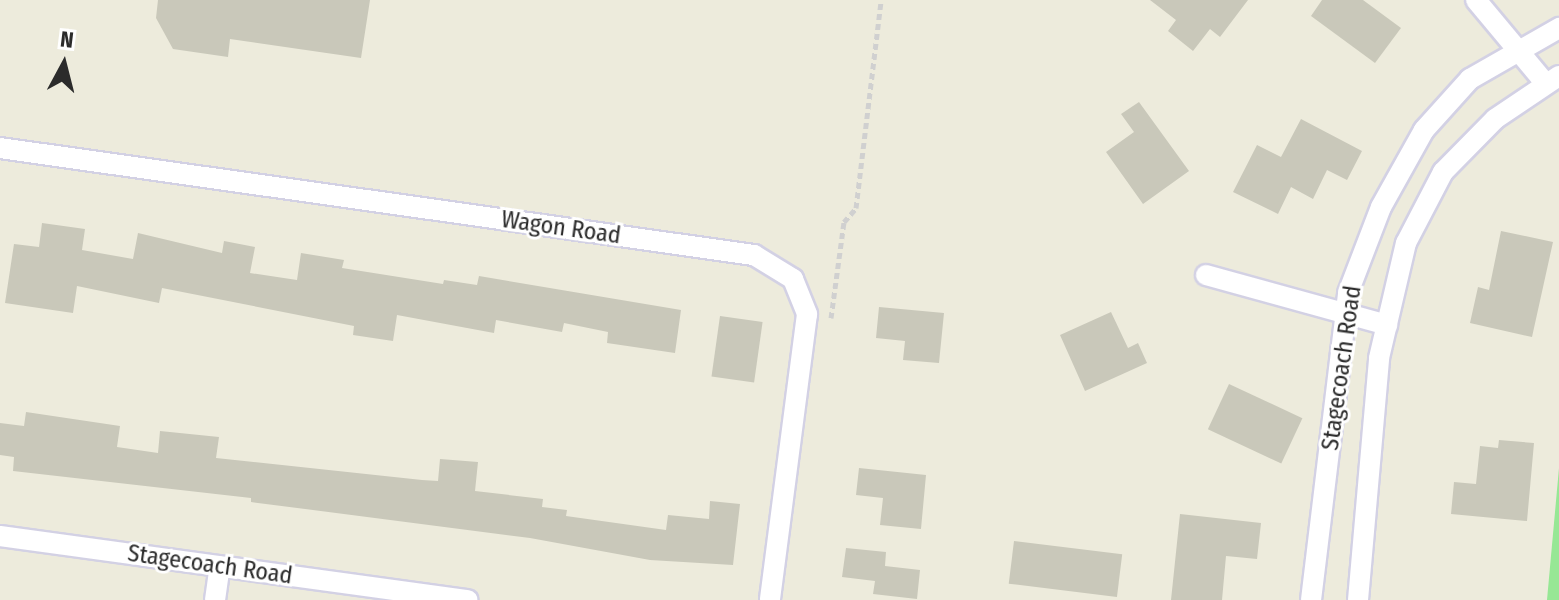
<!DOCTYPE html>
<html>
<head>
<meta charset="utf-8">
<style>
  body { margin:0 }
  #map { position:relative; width:1559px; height:600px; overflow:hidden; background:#edebdc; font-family:"Fira Sans Condensed",sans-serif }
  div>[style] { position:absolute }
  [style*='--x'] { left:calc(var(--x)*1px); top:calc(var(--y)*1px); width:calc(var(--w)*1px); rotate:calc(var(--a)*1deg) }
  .green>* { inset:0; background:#97e795 }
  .building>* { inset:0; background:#c9c8ba; transform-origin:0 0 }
  .path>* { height:5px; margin-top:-2.5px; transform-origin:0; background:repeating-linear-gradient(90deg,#d0d0d0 0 6px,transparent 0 10px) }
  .roads { filter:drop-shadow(2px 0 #d3d1e4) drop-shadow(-2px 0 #d3d1e4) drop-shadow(0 2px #d3d1e4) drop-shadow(0 -2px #d3d1e4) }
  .minor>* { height:20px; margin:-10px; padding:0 10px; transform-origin:10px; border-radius:10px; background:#fff }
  span { translate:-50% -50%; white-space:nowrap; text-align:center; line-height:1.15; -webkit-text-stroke:6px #fff; paint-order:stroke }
  .street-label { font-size:24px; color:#2b2b2b }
  .north { position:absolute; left:24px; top:24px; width:80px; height:80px; -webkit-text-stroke:6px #fff; paint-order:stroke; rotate:7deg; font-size:22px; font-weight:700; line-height:32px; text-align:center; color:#2b2b2b }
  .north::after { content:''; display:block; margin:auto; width:28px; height:36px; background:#2b2b2b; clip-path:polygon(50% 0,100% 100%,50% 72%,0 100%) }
</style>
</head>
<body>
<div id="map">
  <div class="green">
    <i style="clip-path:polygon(1559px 468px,1559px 600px,1547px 600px)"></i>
  </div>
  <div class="building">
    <i style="clip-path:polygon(158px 0,370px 0,361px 58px,230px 39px,228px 57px,173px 49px,156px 18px)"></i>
    <i style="clip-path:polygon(1150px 0,1248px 0,1220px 37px,1210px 29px,1193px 51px,1168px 31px,1176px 20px)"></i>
    <i style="clip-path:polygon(1322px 0,1363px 0,1401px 28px,1375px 63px,1311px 16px)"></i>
    <i style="clip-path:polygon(1139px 102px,1189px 171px,1143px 204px,1106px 152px,1134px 132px,1121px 114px)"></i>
    <i style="clip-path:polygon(1301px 119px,1362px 151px,1347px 180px,1327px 170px,1313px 199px,1291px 187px,1278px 214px,1233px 192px,1257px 145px,1281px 157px)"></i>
    <i style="clip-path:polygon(42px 223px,85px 229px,82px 250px,133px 259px,138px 233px,222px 253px,224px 241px,255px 247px,250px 273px,297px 280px,301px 253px,344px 260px,342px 268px,443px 284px,444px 280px,477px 285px,479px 276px,681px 310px,675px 353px,607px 343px,608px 332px,564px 323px,562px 332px,496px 320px,494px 333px,397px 315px,393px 341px,353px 335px,354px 326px,162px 288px,159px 303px,77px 286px,73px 313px,5px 303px,14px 244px,39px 247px)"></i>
    <i style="clip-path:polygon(1501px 231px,1553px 242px,1532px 337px,1470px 323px,1478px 287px,1489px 290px)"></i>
    <i style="clip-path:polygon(879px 307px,944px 313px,939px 363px,903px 360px,905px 341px,876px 338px)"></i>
    <i style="clip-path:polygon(1111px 312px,1128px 348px,1138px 343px,1147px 363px,1085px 391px,1060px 335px)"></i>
    <i style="left:720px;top:316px;width:43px;height:61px;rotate:8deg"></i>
    <i style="left:1229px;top:384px;width:81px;height:50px;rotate:25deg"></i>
    <i style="clip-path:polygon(26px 412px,120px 426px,117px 447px,158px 453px,160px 431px,219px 437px,216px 458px,422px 480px,438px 481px,440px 459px,478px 462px,475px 491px,543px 499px,542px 507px,567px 510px,566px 516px,666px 530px,668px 515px,709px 519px,710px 501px,740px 504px,733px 565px,650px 560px,530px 538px,251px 502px,251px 498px,13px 471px,14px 457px,0 455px,0 423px,24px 426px)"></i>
    <i style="clip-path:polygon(1499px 440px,1534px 443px,1527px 521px,1451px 514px,1454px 482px,1476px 484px,1480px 446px,1498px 448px)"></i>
    <i style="clip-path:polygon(859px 468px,926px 475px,921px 529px,880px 525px,883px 498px,856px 495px)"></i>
    <i style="clip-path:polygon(1180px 514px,1261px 523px,1257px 559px,1226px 556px,1222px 600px,1171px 600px)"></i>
    <i style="left:1014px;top:541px;width:109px;height:43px;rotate:7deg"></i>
    <i style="clip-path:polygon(846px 548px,886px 552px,885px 566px,920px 570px,917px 599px,873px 594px,875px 581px,842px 577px)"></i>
  </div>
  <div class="path">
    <i style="--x:831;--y:318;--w:97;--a:-82.3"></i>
    <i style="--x:844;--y:222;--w:18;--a:-49"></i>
    <i style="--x:856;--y:208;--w:209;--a:-83.1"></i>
  </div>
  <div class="roads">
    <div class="minor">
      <i style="--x:1476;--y:0;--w:109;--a:50.2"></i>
      <i style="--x:0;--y:148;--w:762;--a:8.08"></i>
      <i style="--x:754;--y:255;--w:46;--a:31.6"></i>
      <i style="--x:793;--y:279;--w:38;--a:68"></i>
      <i style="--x:807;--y:314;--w:288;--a:97.4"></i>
      <i style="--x:1206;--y:275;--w:188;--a:15.4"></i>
      <i style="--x:0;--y:536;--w:472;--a:7.8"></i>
      <i style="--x:215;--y:600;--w:34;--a:-82"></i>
      <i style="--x:1311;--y:600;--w:309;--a:-83.1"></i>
      <i style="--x:1348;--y:293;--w:92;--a:-69"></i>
      <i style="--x:1381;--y:207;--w:88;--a:-60.8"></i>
      <i style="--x:1424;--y:130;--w:69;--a:-48"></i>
      <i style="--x:1470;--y:79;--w:103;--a:-29.8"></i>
      <i style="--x:1358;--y:600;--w:243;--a:-85"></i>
      <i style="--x:1379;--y:358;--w:118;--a:-76.8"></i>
      <i style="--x:1406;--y:243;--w:80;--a:-62.5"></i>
      <i style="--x:1443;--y:172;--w:74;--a:-45.5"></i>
      <i style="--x:1495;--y:119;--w:77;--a:-33.9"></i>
    </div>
  </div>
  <div class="street-label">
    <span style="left:561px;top:228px;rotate:8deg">Wagon Road</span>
    <span style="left:1342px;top:368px;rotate:-82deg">Stagecoach Road</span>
    <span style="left:210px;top:565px;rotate:8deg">Stagecoach Road</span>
  </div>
  <div class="north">N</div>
</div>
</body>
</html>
